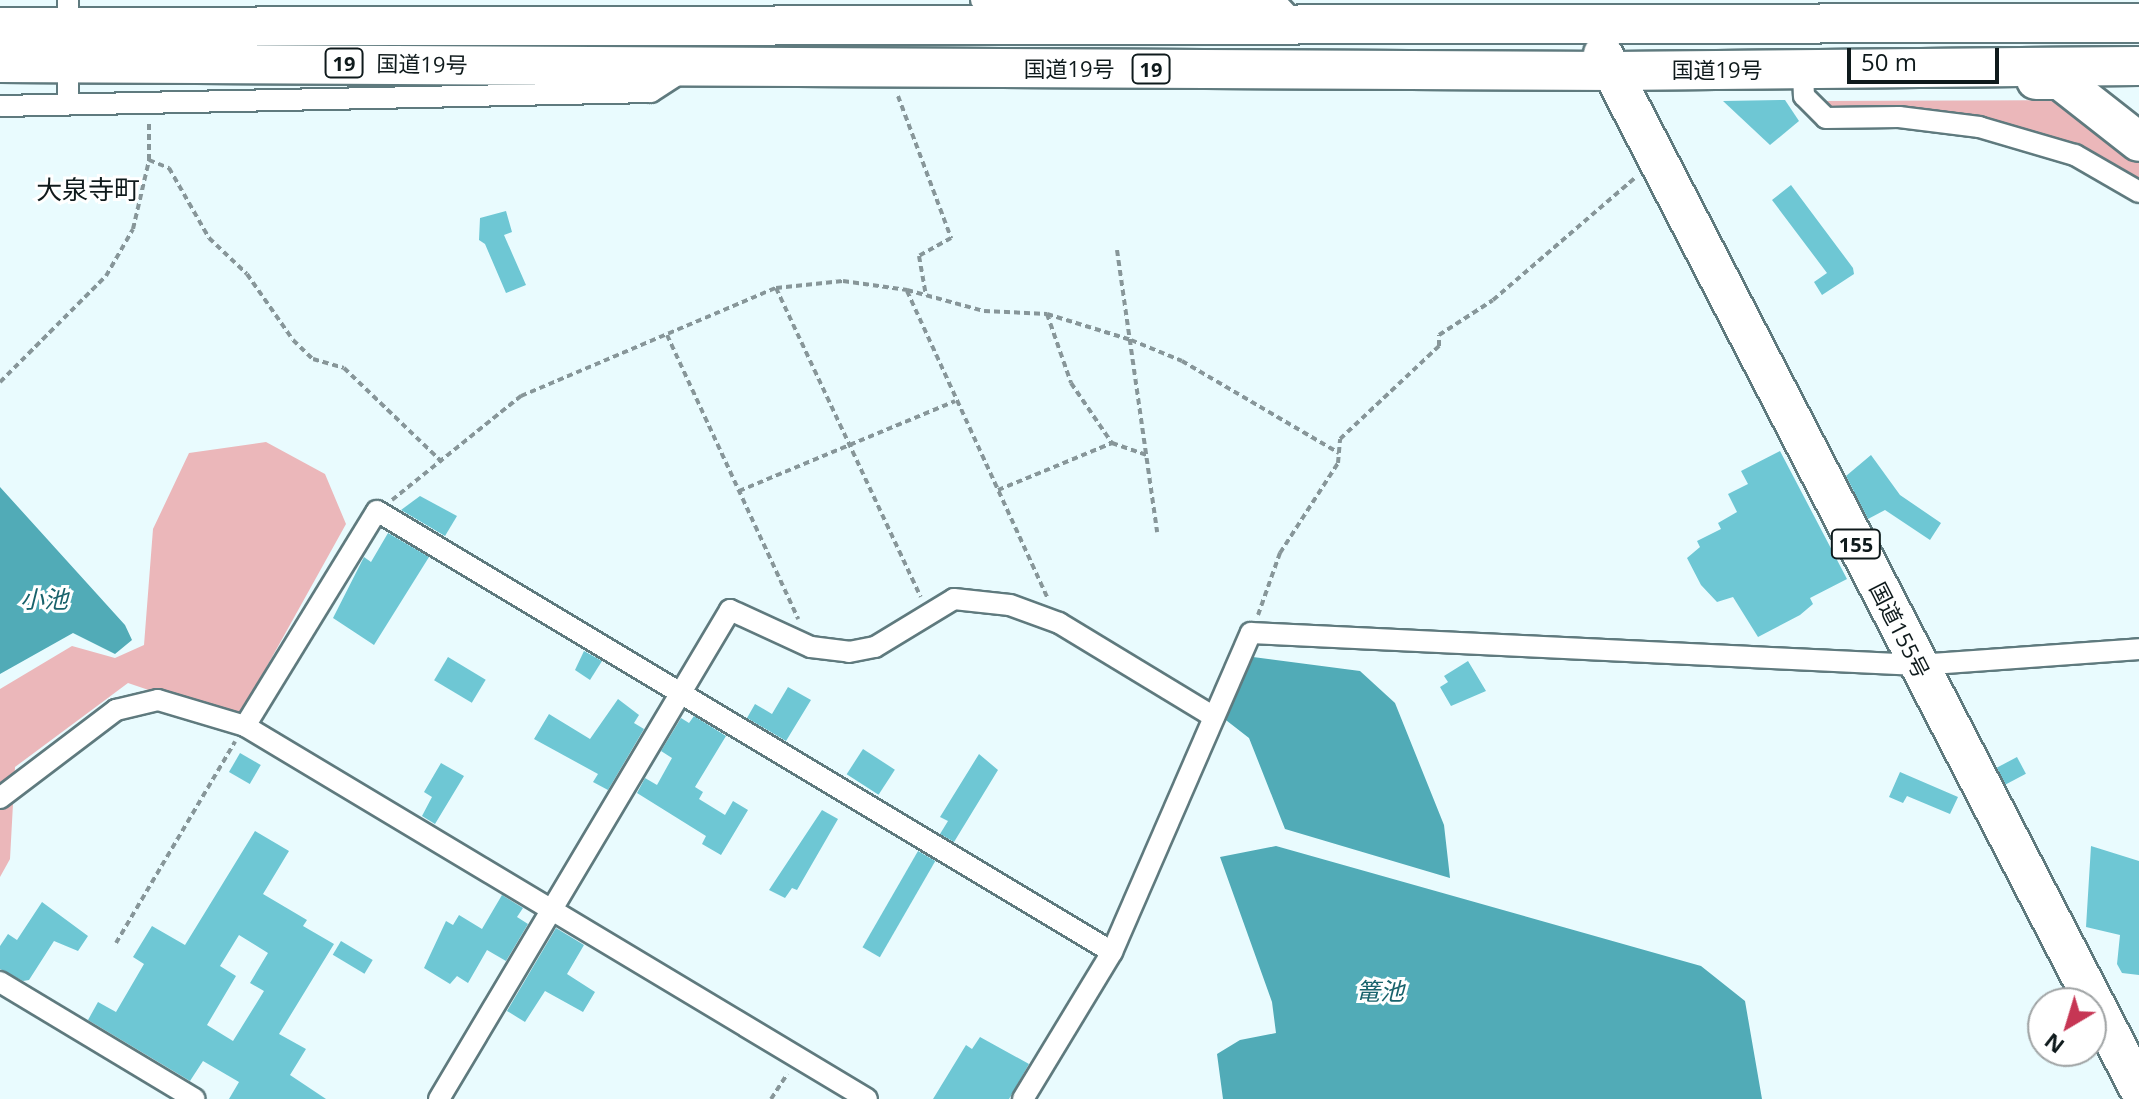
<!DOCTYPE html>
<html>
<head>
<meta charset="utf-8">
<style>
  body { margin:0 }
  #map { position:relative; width:2139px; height:1099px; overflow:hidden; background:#e9fbfe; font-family:"Open Sans","Noto Sans JP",sans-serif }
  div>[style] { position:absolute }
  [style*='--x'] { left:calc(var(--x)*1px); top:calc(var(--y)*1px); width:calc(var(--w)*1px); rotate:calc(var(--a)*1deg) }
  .green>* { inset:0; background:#ebb7ba }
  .water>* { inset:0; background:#51abb7 }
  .building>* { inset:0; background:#6ec7d4; transform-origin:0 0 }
  .path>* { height:4px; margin-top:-2px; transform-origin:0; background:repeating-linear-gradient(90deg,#879699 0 6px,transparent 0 10px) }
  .roads { filter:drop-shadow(2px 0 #5f7a7e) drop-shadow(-2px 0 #5f7a7e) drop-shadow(0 2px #5f7a7e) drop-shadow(0 -2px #5f7a7e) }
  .street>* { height:20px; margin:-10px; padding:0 10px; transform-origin:10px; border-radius:10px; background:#fff }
  .highway>* { height:38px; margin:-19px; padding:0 19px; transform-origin:19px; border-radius:19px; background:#fff }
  span { translate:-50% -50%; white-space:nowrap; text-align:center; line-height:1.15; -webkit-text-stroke:6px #fff; paint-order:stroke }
  .shield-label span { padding:2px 6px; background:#fff; border:2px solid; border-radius:6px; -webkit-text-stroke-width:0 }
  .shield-label { font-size:20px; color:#0f1a1c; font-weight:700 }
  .street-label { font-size:22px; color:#0f1a1c }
  .water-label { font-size:24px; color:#18626b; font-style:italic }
  .quarter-label { font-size:26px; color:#0f1a1c }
  .north { position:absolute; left:2027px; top:987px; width:80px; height:80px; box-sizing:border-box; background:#fff; border:2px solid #9fa3a4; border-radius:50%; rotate:218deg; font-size:22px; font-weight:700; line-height:32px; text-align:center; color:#0f1a1c }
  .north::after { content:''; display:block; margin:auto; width:28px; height:36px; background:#c63654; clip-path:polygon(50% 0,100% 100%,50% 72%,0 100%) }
  .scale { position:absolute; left:1847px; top:48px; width:152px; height:36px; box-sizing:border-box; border:4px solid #0f1a1c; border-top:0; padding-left:10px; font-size:24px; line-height:28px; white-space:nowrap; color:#0f1a1c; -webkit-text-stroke:6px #fff; paint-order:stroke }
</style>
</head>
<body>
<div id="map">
  <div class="green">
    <i style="clip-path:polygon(2071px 100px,2139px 160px,2139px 182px,2077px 149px,1824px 111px,1815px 101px)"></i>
    <i style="clip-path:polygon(266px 442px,325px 474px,346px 524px,237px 720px,128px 683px,15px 767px,10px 859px,0 877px,0 689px,72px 646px,115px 658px,144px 645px,153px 529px,189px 453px)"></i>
  </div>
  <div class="water">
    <i style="clip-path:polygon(0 487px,125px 625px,132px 640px,115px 654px,73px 633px,0 674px)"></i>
    <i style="clip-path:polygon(1253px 657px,1360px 671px,1395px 703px,1444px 825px,1450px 878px,1285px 829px,1249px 738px,1222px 717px)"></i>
    <i style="clip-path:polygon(1276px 846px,1701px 966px,1745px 1001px,1762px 1099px,1223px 1099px,1217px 1054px,1240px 1040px,1276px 1033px,1272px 1002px,1220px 857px)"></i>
  </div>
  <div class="building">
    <i style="clip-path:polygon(1785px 100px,1799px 121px,1770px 145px,1723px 101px)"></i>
    <i style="clip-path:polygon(1791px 185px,1853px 268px,1854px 274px,1822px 295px,1814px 282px,1827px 273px,1772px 200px)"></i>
    <i style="clip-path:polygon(506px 211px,512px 232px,504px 235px,526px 285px,506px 293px,485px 244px,479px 240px,480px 218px)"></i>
    <i style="clip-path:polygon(1780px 451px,1847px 579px,1810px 598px,1813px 604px,1800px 615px,1758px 637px,1733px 597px,1717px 602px,1701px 585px,1687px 558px,1700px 547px,1697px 541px,1721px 529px,1718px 523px,1737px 512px,1728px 494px,1748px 484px,1741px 471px)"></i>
    <i style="clip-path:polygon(1871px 455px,1900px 495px,1941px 523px,1930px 540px,1885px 510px,1868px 519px,1846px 476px)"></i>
    <i style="clip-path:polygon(420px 496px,457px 516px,445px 536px,401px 510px)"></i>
    <i style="clip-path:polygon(388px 533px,429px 557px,374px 645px,333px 618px,364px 557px,371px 562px)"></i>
    <i style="clip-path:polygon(584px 651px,602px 661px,590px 680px,575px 670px)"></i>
    <i style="left:448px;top:657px;width:44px;height:27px;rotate:31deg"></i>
    <i style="clip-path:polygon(1468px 661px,1486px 691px,1451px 706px,1440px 687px,1448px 682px,1444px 676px)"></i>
    <i style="clip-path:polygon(788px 687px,811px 700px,786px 741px,747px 718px,755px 704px,772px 714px)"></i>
    <i style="clip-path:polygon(618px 699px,639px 715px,634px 723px,644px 729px,608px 790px,593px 782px,598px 774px,534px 739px,549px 714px,590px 739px)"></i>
    <i style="clip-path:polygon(694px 716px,726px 736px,695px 787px,703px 792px,699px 799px,725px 815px,733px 801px,748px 810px,721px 855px,702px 844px,706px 836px,637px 793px,645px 778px,657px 785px,672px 758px,661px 751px,681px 718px,689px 723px)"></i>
    <i style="left:863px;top:749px;width:38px;height:30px;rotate:33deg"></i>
    <i style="left:240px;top:753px;width:24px;height:22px;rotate:30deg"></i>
    <i style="clip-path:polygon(979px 754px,998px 770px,954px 842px,940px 834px,948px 821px,940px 817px)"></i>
    <i style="left:2017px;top:757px;width:19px;height:23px;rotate:62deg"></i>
    <i style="clip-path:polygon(441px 763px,464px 776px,435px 824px,422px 816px,432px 797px,424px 792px)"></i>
    <i style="clip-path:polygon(1900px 772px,1958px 797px,1950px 814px,1907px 796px,1903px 803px,1889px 797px)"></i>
    <i style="clip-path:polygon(822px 810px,838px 819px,797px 890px,792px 888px,785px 898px,769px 890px)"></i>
    <i style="clip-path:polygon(evenodd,255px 831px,289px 851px,263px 894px,307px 920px,303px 926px,334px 944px,279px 1034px,306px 1049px,290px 1075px,326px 1099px,229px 1099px,239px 1082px,203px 1061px,190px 1081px,88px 1020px,98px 1002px,116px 1012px,144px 964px,133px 957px,152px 926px,185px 945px,255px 831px,239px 935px,268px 953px,250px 983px,264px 991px,233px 1041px,207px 1025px,236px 976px,220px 966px,239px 935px)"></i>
    <i style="clip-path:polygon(2091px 846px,2139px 861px,2139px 975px,2122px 973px,2117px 964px,2120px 935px,2086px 927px)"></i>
    <i style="left:918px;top:851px;width:20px;height:111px;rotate:30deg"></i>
    <i style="clip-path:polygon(502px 895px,523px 908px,517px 917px,528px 924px,506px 961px,487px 950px,468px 983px,457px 976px,450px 984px,424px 968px,446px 921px,453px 925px,459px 915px,482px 929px)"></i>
    <i style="clip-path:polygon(42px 902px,88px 936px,78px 951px,54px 941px,29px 980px,23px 981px,0 969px,0 946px,8px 934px,17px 940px)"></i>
    <i style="clip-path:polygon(556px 928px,584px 945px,567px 974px,595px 992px,583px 1012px,545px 991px,525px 1022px,507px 1011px)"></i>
    <i style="left:341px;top:941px;width:37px;height:16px;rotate:31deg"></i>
    <i style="clip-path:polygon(980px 1037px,1029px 1064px,1009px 1099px,933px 1099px,966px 1045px,972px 1049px)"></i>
  </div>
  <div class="path">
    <i style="--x:898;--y:96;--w:152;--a:69.5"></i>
    <i style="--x:951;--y:238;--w:37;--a:151"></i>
    <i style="--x:919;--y:256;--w:40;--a:80"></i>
    <i style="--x:149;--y:160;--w:22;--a:22"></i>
    <i style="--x:169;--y:168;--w:81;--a:60.3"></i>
    <i style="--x:209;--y:238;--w:52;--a:43.5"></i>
    <i style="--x:247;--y:274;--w:80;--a:55.1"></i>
    <i style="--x:293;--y:340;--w:28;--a:44"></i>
    <i style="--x:313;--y:359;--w:32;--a:16"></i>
    <i style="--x:344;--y:368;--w:136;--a:43.8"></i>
    <i style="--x:1117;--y:250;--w:285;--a:81.9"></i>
    <i style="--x:776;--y:288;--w:341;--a:64.9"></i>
    <i style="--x:907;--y:291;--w:339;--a:65.4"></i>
    <i style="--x:1047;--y:314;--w:73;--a:70.8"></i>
    <i style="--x:1071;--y:383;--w:73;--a:55.7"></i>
    <i style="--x:1112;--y:443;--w:37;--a:19"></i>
    <i style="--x:667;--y:335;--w:313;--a:65.2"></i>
    <i style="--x:0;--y:382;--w:150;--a:-45"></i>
    <i style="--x:106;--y:276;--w:54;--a:-60.1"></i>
    <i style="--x:133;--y:229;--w:71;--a:-76.9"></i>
    <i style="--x:149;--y:160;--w:38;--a:-90"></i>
    <i style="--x:998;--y:490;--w:123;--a:-22.4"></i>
    <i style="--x:739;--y:491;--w:234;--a:-22.6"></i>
    <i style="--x:392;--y:500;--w:166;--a:-38.9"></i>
    <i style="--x:521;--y:396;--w:277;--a:-23"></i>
    <i style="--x:776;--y:288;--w:67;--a:-6"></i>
    <i style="--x:843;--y:281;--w:65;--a:8"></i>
    <i style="--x:907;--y:290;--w:80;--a:15.3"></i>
    <i style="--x:984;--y:311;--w:63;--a:2.7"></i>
    <i style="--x:1047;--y:314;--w:88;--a:17.2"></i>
    <i style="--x:1131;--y:340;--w:55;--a:22.4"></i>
    <i style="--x:1182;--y:361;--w:182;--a:30.4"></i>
    <i style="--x:1258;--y:615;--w:66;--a:-70.5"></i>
    <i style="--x:1280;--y:553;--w:107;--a:-57.2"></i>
    <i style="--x:1338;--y:463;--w:24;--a:-85"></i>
    <i style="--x:1340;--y:439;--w:136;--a:-43.2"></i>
    <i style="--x:1439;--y:346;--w:11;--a:-90"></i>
    <i style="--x:1439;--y:335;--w:64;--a:-32.9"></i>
    <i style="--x:1493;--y:300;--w:187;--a:-40.7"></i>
    <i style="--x:116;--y:943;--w:234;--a:-59.4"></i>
    <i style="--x:771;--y:1099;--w:30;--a:-57"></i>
  </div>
  <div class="roads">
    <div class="street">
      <i style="--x:68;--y:0;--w:104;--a:90"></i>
      <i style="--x:981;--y:0;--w:267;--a:0"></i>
      <i style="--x:1248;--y:0;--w:30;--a:8"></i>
      <i style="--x:1278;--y:4;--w:26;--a:47"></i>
      <i style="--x:1803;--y:70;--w:26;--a:88"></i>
      <i style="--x:1804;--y:96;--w:31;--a:45"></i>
      <i style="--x:1826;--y:118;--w:73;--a:-0.8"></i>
      <i style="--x:1899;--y:117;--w:81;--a:7.1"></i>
      <i style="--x:1979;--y:127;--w:100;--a:16.3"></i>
      <i style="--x:2075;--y:155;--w:74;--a:30"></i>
      <i style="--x:0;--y:106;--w:651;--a:-1.23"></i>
      <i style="--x:651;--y:92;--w:37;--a:-33"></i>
      <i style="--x:245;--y:726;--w:252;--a:-58.5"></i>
      <i style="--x:377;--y:511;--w:857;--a:30.96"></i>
      <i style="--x:0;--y:798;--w:146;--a:-37.2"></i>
      <i style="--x:116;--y:710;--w:43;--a:-13.4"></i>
      <i style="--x:158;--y:700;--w:91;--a:16.6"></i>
      <i style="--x:245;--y:726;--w:725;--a:30.95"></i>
      <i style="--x:0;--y:982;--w:227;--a:31"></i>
      <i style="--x:439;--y:1099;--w:569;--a:-59.24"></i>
      <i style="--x:730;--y:610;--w:89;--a:24.6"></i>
      <i style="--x:811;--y:647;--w:38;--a:7"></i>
      <i style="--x:849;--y:652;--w:26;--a:-11"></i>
      <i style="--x:875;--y:647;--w:92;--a:-31.3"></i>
      <i style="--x:954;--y:599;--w:56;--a:6.1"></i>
      <i style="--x:1010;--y:605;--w:52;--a:20.2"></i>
      <i style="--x:1059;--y:623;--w:181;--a:31.2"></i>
      <i style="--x:1023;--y:1099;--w:172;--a:-58.8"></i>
      <i style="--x:1112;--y:952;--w:348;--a:-66.5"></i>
      <i style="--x:1251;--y:633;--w:668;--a:2.75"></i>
      <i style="--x:1918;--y:665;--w:222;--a:-4.1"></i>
    </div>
    <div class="highway">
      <i style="--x:0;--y:27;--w:2139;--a:-0.11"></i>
      <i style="--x:1603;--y:54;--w:1166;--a:62.62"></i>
      <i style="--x:0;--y:63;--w:1614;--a:0.28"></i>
      <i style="--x:1614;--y:71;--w:525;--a:-0.55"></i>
      <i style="--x:2036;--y:80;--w:24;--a:0"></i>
      <i style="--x:2060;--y:80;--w:100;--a:38.1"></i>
    </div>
  </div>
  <div class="shield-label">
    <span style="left:344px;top:63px">19</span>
    <span style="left:1151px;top:69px">19</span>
    <span style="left:1856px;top:544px">155</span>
  </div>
  <div class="street-label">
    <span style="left:422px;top:64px;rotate:1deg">国道19号</span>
    <span style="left:1069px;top:69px">国道19号</span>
    <span style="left:1717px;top:70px">国道19号</span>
    <span style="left:1900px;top:630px;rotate:63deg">国道155号</span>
  </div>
  <div class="water-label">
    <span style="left:44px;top:599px">小池</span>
    <span style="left:1380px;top:991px">篭池</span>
  </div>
  <div class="quarter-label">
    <span style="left:88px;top:190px">大泉寺町</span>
  </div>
  <div class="north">N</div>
  <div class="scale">50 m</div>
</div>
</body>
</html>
